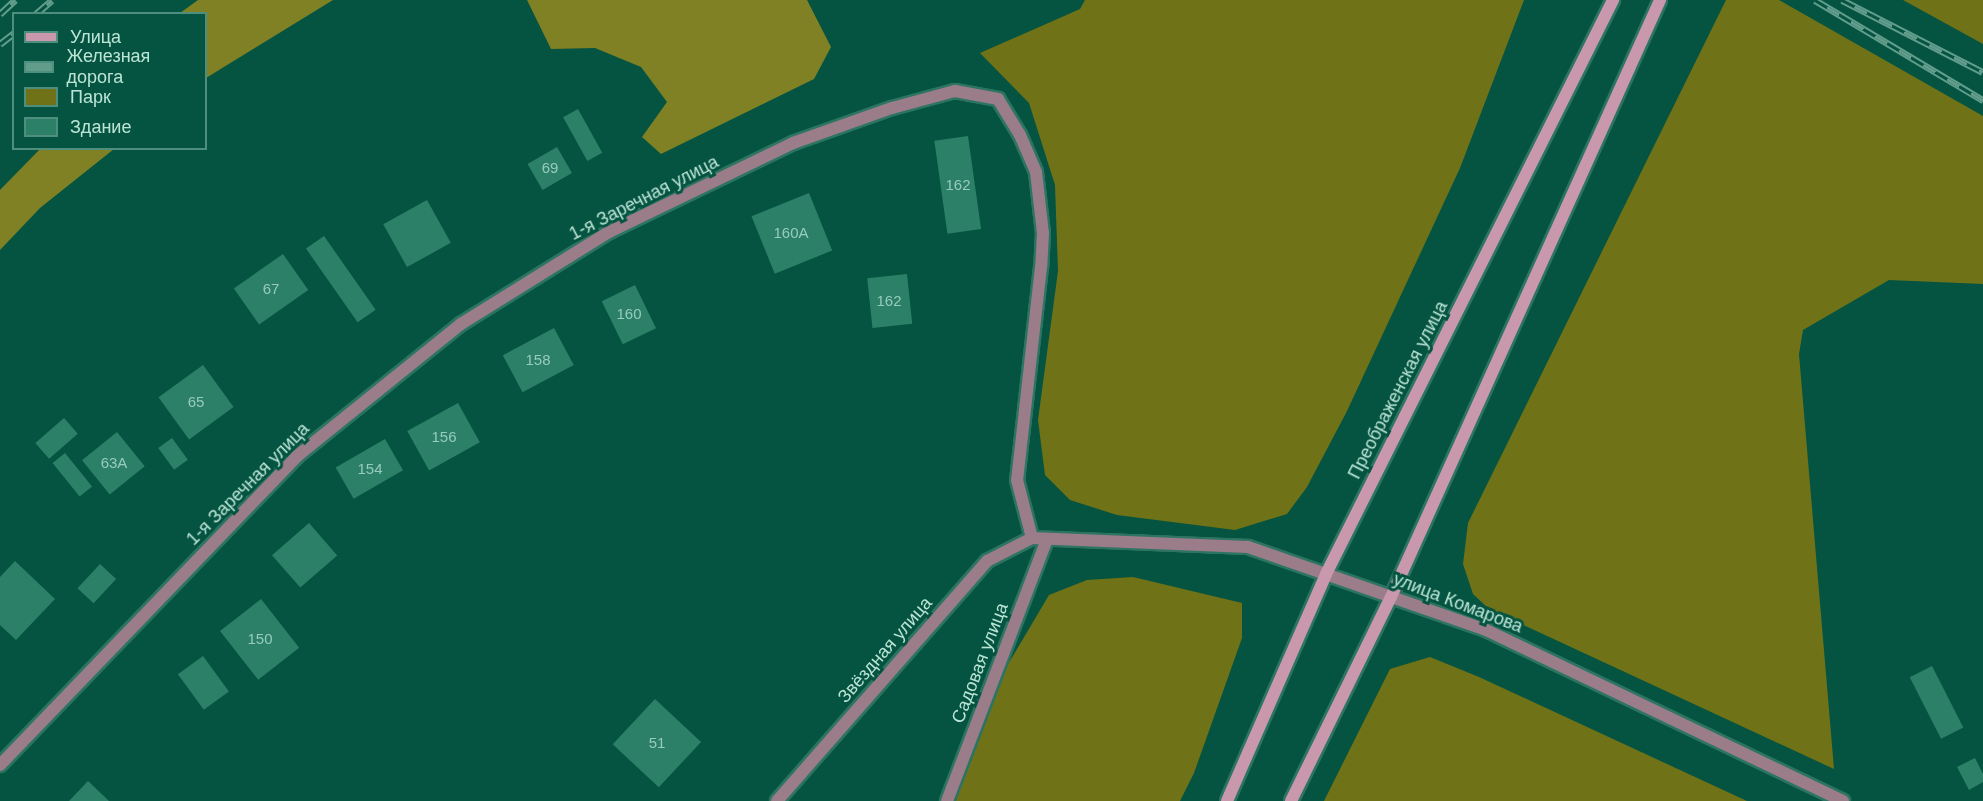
<!DOCTYPE html>
<html>
<head>
<meta charset="utf-8">
<style>
  body { margin:0 }
  #map { position:relative; width:1983px; height:801px; overflow:hidden; background:#055441; font-family:Arial,sans-serif }
  div>[style] { position:absolute }
  [style*='--x'] { left:calc(var(--x)*1px); top:calc(var(--y)*1px); width:calc(var(--w)*1px); rotate:calc(var(--a)*1deg) }
  .green>* { inset:0; background:#707218 }
  .forest>* { inset:0; background:#7f8124 }
  .building>* { inset:0; background:#2b8067; transform-origin:0 0 }
  .roads { filter:drop-shadow(2px 0 #2d7462) drop-shadow(-2px 0 #2d7462) drop-shadow(0 2px #2d7462) drop-shadow(0 -2px #2d7462) }
  .street>* { height:12px; margin:-6px; padding:0 6px; transform-origin:6px; border-radius:6px; background:#9b7c89 }
  .secondary>* { height:12px; margin:-6px; padding:0 6px; transform-origin:6px; border-radius:6px; background:#c998ad }
  .rail>* { height:7px; margin-top:-3.5px; transform-origin:0; background:repeating-linear-gradient(90deg,#055441 0 14px,#629d8c 0 28px); box-sizing:border-box; border-block:2px solid #629d8c }
  span { translate:-50% -50%; white-space:nowrap; text-align:center; line-height:1.15; -webkit-text-stroke:6px #055441; paint-order:stroke }
  .number-label { font-size:15px; color:#97cbba }
  .number-label span { -webkit-text-stroke-width:0 }
  .street-label { font-size:18px; color:#bbe4d5 }
  .legend { position:absolute; left:12px; top:12px; width:195px; height:138px; box-sizing:border-box; background:#055441; border:2px solid #4e8e7c; margin:0; padding:8px 10px; list-style:none; font-size:18px; color:#bbe4d5 }
  .legend li { display:flex; align-items:center; gap:12px; height:30px }
  .legend b { width:30px; border:2px solid #4e8e7c }
</style>
</head>
<body>
<div id="map">
  <div class="green">
    <i style="clip-path:polygon(1085px 0,1524px 0,1460px 168px,1347px 411px,1307px 487px,1287px 514px,1235px 530px,1117px 515px,1070px 500px,1045px 475px,1038px 420px,1058px 271px,1055px 185px,1029px 103px,980px 53px,1080px 9px)"></i>
    <i style="clip-path:polygon(1726px 0,1779px 0,1983px 116px,1983px 284px,1889px 280px,1803px 330px,1799px 354px,1834px 769px,1489px 609px,1473px 594px,1463px 564px,1468px 523px)"></i>
    <i style="clip-path:polygon(1903px 0,1983px 0,1983px 44px)"></i>
    <i style="clip-path:polygon(1133px 577px,1242px 603px,1242px 638px,1194px 773px,1180px 801px,947px 801px,979px 713px,1049px 595px,1087px 580px)"></i>
    <i style="clip-path:polygon(1430px 657px,1479px 677px,1747px 801px,1324px 801px,1390px 669px)"></i>
  </div>
  <div class="forest">
    <i style="clip-path:polygon(198px 0,333px 0,206px 78px,206px 14px,180px 13px)"></i>
    <i style="clip-path:polygon(527px 0,807px 0,831px 47px,814px 79px,661px 154px,642px 137px,667px 102px,641px 67px,595px 48px,551px 49px)"></i>
    <i style="clip-path:polygon(41px 148px,114px 149px,40px 208px,0 250px,0 190px)"></i>
  </div>
  <div class="building">
    <i style="left:578px;top:109px;width:50px;height:17px;rotate:61deg"></i>
    <i style="left:968px;top:136px;width:94px;height:34px;rotate:82deg"></i>
    <i style="left:557px;top:147px;width:30px;height:34px;rotate:60deg"></i>
    <i style="left:809px;top:193px;width:62px;height:62px;rotate:68deg"></i>
    <i style="left:427px;top:200px;width:49px;height:50px;rotate:61deg"></i>
    <i style="left:324px;top:236px;width:90px;height:22px;rotate:55deg"></i>
    <i style="left:283px;top:254px;width:44px;height:60px;rotate:55deg"></i>
    <i style="left:907px;top:274px;width:50px;height:40px;rotate:84deg"></i>
    <i style="left:635px;top:285px;width:48px;height:37px;rotate:64deg"></i>
    <i style="left:554px;top:328px;width:42px;height:58px;rotate:62deg"></i>
    <i style="left:203px;top:365px;width:52px;height:55px;rotate:54deg"></i>
    <i style="left:458px;top:403px;width:45px;height:58px;rotate:61deg"></i>
    <i style="left:64px;top:418px;width:21px;height:38px;rotate:49deg"></i>
    <i style="left:117px;top:432px;width:44px;height:45px;rotate:51deg"></i>
    <i style="left:172px;top:438px;width:27px;height:17px;rotate:54deg"></i>
    <i style="left:385px;top:439px;width:36px;height:57px;rotate:60deg"></i>
    <i style="left:65px;top:453px;width:43px;height:16px;rotate:51deg"></i>
    <i style="left:309px;top:523px;width:43px;height:49px;rotate:49deg"></i>
    <i style="clip-path:polygon(15px 561px,55px 599px,16px 640px,0 625px,0 577px)"></i>
    <i style="left:100px;top:564px;width:22px;height:33px;rotate:43deg"></i>
    <i style="left:261px;top:599px;width:62px;height:52px;rotate:52deg"></i>
    <i style="left:203px;top:656px;width:44px;height:31px;rotate:54deg"></i>
    <i style="left:1932px;top:666px;width:69px;height:25px;rotate:63deg"></i>
    <i style="left:655px;top:699px;width:63px;height:62px;rotate:43deg"></i>
    <i style="clip-path:polygon(1975px 758px,1983px 774px,1983px 782px,1969px 790px,1957px 767px)"></i>
    <i style="clip-path:polygon(88px 781px,109px 801px,69px 801px)"></i>
  </div>
  <div class="roads">
    <div class="street">
      <i style="--x:0;--y:765;--w:427;--a:-46.1"></i>
      <i style="--x:296;--y:457;--w:212;--a:-38.9"></i>
      <i style="--x:461;--y:324;--w:174;--a:-31.9"></i>
      <i style="--x:609;--y:232;--w:204;--a:-25.8"></i>
      <i style="--x:793;--y:143;--w:105;--a:-19.5"></i>
      <i style="--x:892;--y:108;--w:65;--a:-15.1"></i>
      <i style="--x:955;--y:91;--w:44;--a:10.5"></i>
      <i style="--x:998;--y:99;--w:42;--a:58.6"></i>
      <i style="--x:1020;--y:135;--w:40;--a:66.6"></i>
      <i style="--x:1036;--y:172;--w:61;--a:83.5"></i>
      <i style="--x:1043;--y:233;--w:34;--a:93"></i>
      <i style="--x:1041;--y:267;--w:214;--a:96.4"></i>
      <i style="--x:1017;--y:480;--w:60;--a:75.5"></i>
      <i style="--x:777;--y:801;--w:319;--a:-48.8"></i>
      <i style="--x:987;--y:561;--w:51;--a:-27.1"></i>
      <i style="--x:1032;--y:538;--w:216;--a:2.4"></i>
      <i style="--x:1248;--y:547;--w:252;--a:19.2"></i>
      <i style="--x:1486;--y:630;--w:396;--a:25.6"></i>
      <i style="--x:947;--y:801;--w:280;--a:-69.1"></i>
    </div>
    <div class="secondary">
      <i style="--x:1227;--y:801;--w:248;--a:-66.4"></i>
      <i style="--x:1326;--y:574;--w:642;--a:-63.43"></i>
      <i style="--x:1291;--y:801;--w:227;--a:-63.9"></i>
      <i style="--x:1391;--y:597;--w:655;--a:-65.74"></i>
    </div>
  </div>
  <div class="rail">
    <i style="--x:1815;--y:0;--w:196;--a:30.8"></i>
    <i style="--x:1842;--y:0;--w:158;--a:27.1"></i>
    <i style="--x:0;--y:14;--w:21;--a:-43"></i>
    <i style="--x:36;--y:14;--w:21;--a:-41"></i>
    <i style="--x:0;--y:44;--w:18;--a:-38"></i>
  </div>
  <div class="number-label">
    <span style="left:550px;top:168px">69</span>
    <span style="left:958px;top:185px">162</span>
    <span style="left:791px;top:233px">160А</span>
    <span style="left:271px;top:289px">67</span>
    <span style="left:889px;top:301px">162</span>
    <span style="left:629px;top:314px">160</span>
    <span style="left:538px;top:360px">158</span>
    <span style="left:196px;top:402px">65</span>
    <span style="left:444px;top:437px">156</span>
    <span style="left:114px;top:463px">63А</span>
    <span style="left:370px;top:469px">154</span>
    <span style="left:260px;top:639px">150</span>
    <span style="left:657px;top:743px">51</span>
  </div>
  <div class="street-label">
    <span style="left:644px;top:198px;rotate:-27deg">1-я Заречная улица</span>
    <span style="left:1398px;top:390px;rotate:-63deg">Преображенская улица</span>
    <span style="left:248px;top:484px;rotate:-45deg">1-я Заречная улица</span>
    <span style="left:1458px;top:603px;rotate:21deg">улица Комарова</span>
    <span style="left:885px;top:650px;rotate:-49deg">Звёздная улица</span>
    <span style="left:980px;top:663px;rotate:-69deg">Садовая улица</span>
  </div>
  <ul class="legend">
  <li><b style="height:8px;background:#c998ad"></b>Улица</li>
  <li><b style="height:8px;background:#629d8c"></b>Железная дорога</li>
  <li><b style="height:16px;background:#707218"></b>Парк</li>
  <li><b style="height:16px;background:#2b8067"></b>Здание</li>
  </ul>
</div>
</body>
</html>
